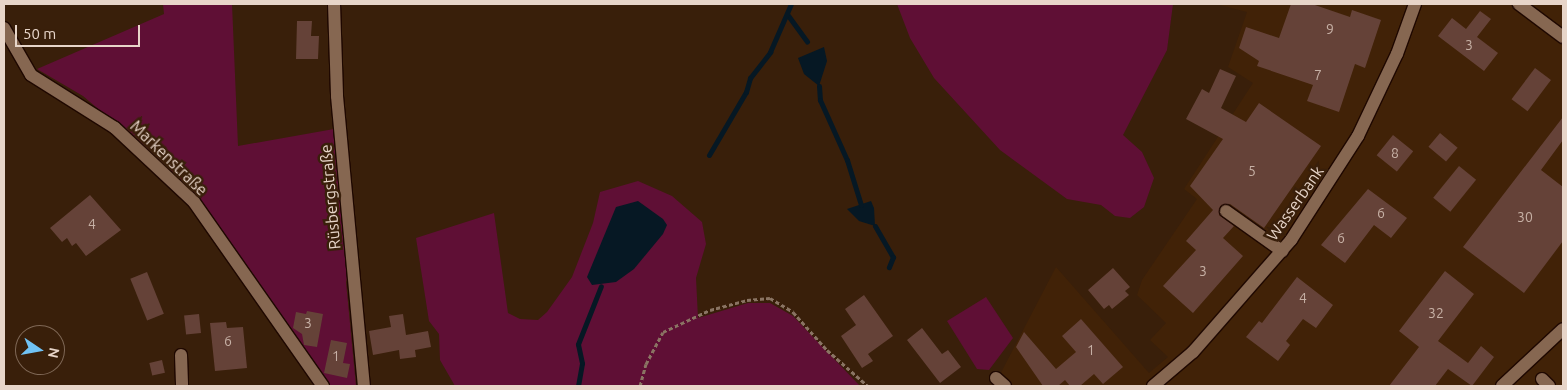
<!DOCTYPE html>
<html>
<head>
<meta charset="utf-8">
<style>
  body { margin:0 }
  #map { position:relative; width:1567px; height:390px; overflow:hidden; background:#391f0a; font-family:Ubuntu,sans-serif }
  div>[style] { position:absolute }
  [style*='--x'] { left:calc(var(--x)*1px); top:calc(var(--y)*1px); width:calc(var(--w)*1px); rotate:calc(var(--a)*1deg) }
  .built>* { inset:0; background:#412207 }
  .green>* { inset:0; background:#5f0f35 }
  .water>* { inset:0; background:#061824 }
  .stream>* { height:5px; margin:-2.5px; padding:0 2.5px; transform-origin:2.5px; border-radius:2.5px; background:#061824 }
  .building>* { inset:0; background:#654238; transform-origin:0 0 }
  .path>* { height:3px; margin-top:-1.5px; transform-origin:0; background:repeating-linear-gradient(90deg,#8a7463 0 4px,transparent 0 6.5px) }
  .roads { filter:drop-shadow(1px 0 #1f0800) drop-shadow(-1px 0 #1f0800) drop-shadow(0 1px #1f0800) drop-shadow(0 -1px #1f0800) }
  .minor>* { height:12px; margin:-6px; padding:0 6px; transform-origin:6px; border-radius:6px; background:#866751 }
  span { translate:-50% -50%; white-space:nowrap; text-align:center; line-height:1.15; -webkit-text-stroke:5px #391f0a; paint-order:stroke }
  .number-label { font-size:14px; color:#c6b0a5 }
  .number-label span { -webkit-text-stroke-width:0 }
  .street-label { font-size:16px; color:#e7d5c9 }
  .frame { position:absolute; inset:0; border:5px solid #e7d5c9; pointer-events:none }
  .north { position:absolute; left:15px; top:325px; width:50px; height:50px; box-sizing:border-box; background:#391f0a; border:1px solid #7f6856; border-radius:50%; rotate:102deg; font-size:14px; font-weight:700; line-height:20px; text-align:center; color:#e7d5c9 }
  .north::after { content:''; display:block; margin:auto; width:18px; height:22px; background:#70c2f4; clip-path:polygon(50% 0,100% 100%,50% 72%,0 100%) }
  .scale { position:absolute; left:15px; top:25px; width:125px; height:22px; box-sizing:border-box; border:2px solid #e7d5c9; border-top:0; padding-left:6px; font-size:15px; line-height:18px; white-space:nowrap; color:#e7d5c9; -webkit-text-stroke:4px #391f0a; paint-order:stroke }
</style>
</head>
<body>
<div id="map">
  <div class="built">
    <i style="clip-path:polygon(1216px 4px,1563px 4px,1563px 386px,994px 386px,1056px 267px,1149px 373px,1168px 357px,1150px 340px,1166px 323px,1137px 295px,1142px 280px,1197px 199px,1184px 189px,1253px 83px,1228px 67px,1247px 12px)"></i>
  </div>
  <div class="green">
    <i style="clip-path:polygon(163px 4px,232px 4px,238px 146px,334px 129px,349px 268px,346px 282px,356px 386px,331px 386px,308px 359px,199px 200px,177px 176px,83px 96px,37px 69px,164px 14px)"></i>
    <i style="clip-path:polygon(897px 4px,1173px 4px,1167px 50px,1123px 135px,1142px 152px,1154px 178px,1144px 207px,1130px 218px,1115px 216px,1101px 205px,1067px 199px,1000px 150px,934px 78px,910px 38px)"></i>
    <i style="clip-path:polygon(638px 181px,672px 196px,702px 222px,706px 244px,696px 278px,698px 318px,748px 303px,770px 303px,793px 316px,860px 386px,455px 386px,440px 360px,439px 334px,429px 321px,416px 238px,494px 213px,508px 313px,520px 319px,538px 320px,547px 312px,572px 277px,593px 223px,600px 192px)"></i>
    <i style="clip-path:polygon(986px 297px,1013px 338px,989px 370px,977px 369px,947px 321px)"></i>
  </div>
  <div class="water">
    <i style="clip-path:polygon(824px 47px,827px 61px,819px 86px,804px 74px,798px 58px)"></i>
    <i style="clip-path:polygon(638px 201px,663px 219px,667px 225px,663px 234px,634px 269px,616px 282px,592px 285px,587px 277px,616px 207px)"></i>
    <i style="clip-path:polygon(871px 201px,874px 208px,875px 226px,859px 221px,847px 209px)"></i>
  </div>
  <div class="stream">
    <i style="--x:787;--y:14;--w:34;--a:54"></i>
    <i style="--x:819;--y:86;--w:14;--a:86"></i>
    <i style="--x:820;--y:100;--w:66;--a:65.8"></i>
    <i style="--x:847;--y:160;--w:47;--a:72.7"></i>
    <i style="--x:709;--y:155;--w:73;--a:-59.6"></i>
    <i style="--x:746;--y:92;--w:15;--a:-74"></i>
    <i style="--x:750;--y:78;--w:33;--a:-52"></i>
    <i style="--x:770;--y:52;--w:52;--a:-66.4"></i>
    <i style="--x:875;--y:226;--w:36;--a:60"></i>
    <i style="--x:893;--y:257;--w:11;--a:112"></i>
    <i style="--x:578;--y:386;--w:23;--a:-80"></i>
    <i style="--x:582;--y:363;--w:19;--a:-102"></i>
    <i style="--x:578;--y:344;--w:62;--a:-68.4"></i>
  </div>
  <div class="building">
    <i style="clip-path:polygon(1291px 4px,1312px 4px,1350px 17px,1352px 10px,1381px 20px,1365px 68px,1355px 64px,1339px 112px,1307px 101px,1313px 85px,1257px 66px,1259px 61px,1239px 48px,1246px 27px,1279px 38px)"></i>
    <i style="clip-path:polygon(1480px 11px,1491px 19px,1477px 37px,1498px 53px,1484px 71px,1438px 36px,1452px 18px,1466px 29px)"></i>
    <i style="clip-path:polygon(297px 21px,312px 21px,311px 36px,319px 36px,318px 59px,296px 59px)"></i>
    <i style="left:1535px;top:68px;width:20px;height:39px;rotate:37deg"></i>
    <i style="clip-path:polygon(1220px 69px,1236px 76px,1221px 108px,1246px 122px,1259px 103px,1321px 146px,1264px 228px,1230px 204px,1220px 206px,1219px 215px,1234px 226px,1223px 238px,1243px 256px,1193px 313px,1163px 286px,1196px 250px,1186px 241px,1213px 210px,1190px 186px,1223px 139px,1186px 119px,1202px 89px,1209px 93px)"></i>
    <i style="clip-path:polygon(1563px 117px,1563px 140px,1541px 170px,1563px 187px,1563px 241px,1524px 293px,1463px 247px)"></i>
    <i style="left:1440px;top:133px;width:23px;height:18px;rotate:40deg"></i>
    <i style="left:1393px;top:135px;width:26px;height:26px;rotate:39deg"></i>
    <i style="left:1459px;top:166px;width:22px;height:41px;rotate:39deg"></i>
    <i style="clip-path:polygon(1368px 189px,1407px 218px,1391px 238px,1374px 225px,1345px 263px,1321px 245px)"></i>
    <i style="clip-path:polygon(90px 195px,121px 230px,86px 256px,76px 243px,72px 246px,67px 238px,62px 242px,50px 228px)"></i>
    <i style="clip-path:polygon(1113px 268px,1130px 287px,1125px 291px,1129px 295px,1112px 309px,1109px 305px,1104px 309px,1088px 290px)"></i>
    <i style="clip-path:polygon(1445px 271px,1474px 294px,1438px 341px,1468px 363px,1481px 346px,1494px 357px,1472px 386px,1448px 369px,1435px 386px,1389px 386px,1419px 347px,1399px 331px)"></i>
    <i style="left:147px;top:272px;width:45px;height:18px;rotate:68deg"></i>
    <i style="clip-path:polygon(1297px 277px,1333px 305px,1316px 328px,1303px 319px,1286px 341px,1290px 345px,1278px 361px,1246px 337px,1259px 321px,1262px 323px)"></i>
    <i style="clip-path:polygon(864px 295px,893px 336px,868px 354px,873px 361px,862px 368px,841px 336px,856px 325px,845px 309px)"></i>
    <i style="clip-path:polygon(307px 311px,323px 314px,317px 347px,304px 345px,302px 334px,293px 328px,296px 312px,306px 314px)"></i>
    <i style="left:199px;top:314px;width:19px;height:15px;rotate:84deg"></i>
    <i style="clip-path:polygon(403px 314px,406px 335px,428px 331px,431px 347px,415px 350px,416px 357px,400px 359px,399px 350px,373px 355px,369px 331px,391px 327px,389px 316px)"></i>
    <i style="clip-path:polygon(1081px 319px,1123px 367px,1103px 384px,1094px 374px,1080px 386px,1070px 386px,1065px 380px,1058px 386px,1043px 386px,1016px 347px,1024px 332px,1056px 369px,1076px 352px,1062px 336px)"></i>
    <i style="clip-path:polygon(226px 322px,227px 328px,243px 327px,247px 368px,215px 371px,210px 323px)"></i>
    <i style="clip-path:polygon(922px 328px,942px 354px,948px 350px,961px 367px,940px 383px,907px 340px)"></i>
    <i style="clip-path:polygon(331px 340px,347px 343px,343px 363px,350px 364px,347px 378px,324px 373px)"></i>
    <i style="left:162px;top:360px;width:13px;height:13px;rotate:77deg"></i>
  </div>
  <div class="path">
    <i style="--x:640;--y:386;--w:23;--a:-75"></i>
    <i style="--x:646;--y:364;--w:36;--a:-62"></i>
    <i style="--x:663;--y:332;--w:52;--a:-25.1"></i>
    <i style="--x:710;--y:310;--w:38;--a:-15"></i>
    <i style="--x:747;--y:300;--w:23;--a:-5"></i>
    <i style="--x:770;--y:298;--w:27;--a:31"></i>
    <i style="--x:793;--y:312;--w:51;--a:48.2"></i>
    <i style="--x:827;--y:350;--w:55;--a:41.3"></i>
  </div>
  <div class="roads">
    <div class="minor">
      <i style="--x:334;--y:4;--w:92;--a:88.1"></i>
      <i style="--x:337;--y:96;--w:291;--a:84.7"></i>
      <i style="--x:1519;--y:4;--w:55;--a:36.9"></i>
      <i style="--x:4;--y:28;--w:54;--a:60.1"></i>
      <i style="--x:31;--y:75;--w:99;--a:32.2"></i>
      <i style="--x:115;--y:128;--w:108;--a:43.1"></i>
      <i style="--x:194;--y:202;--w:225;--a:55"></i>
      <i style="--x:1226;--y:211;--w:69;--a:35.5"></i>
      <i style="--x:181;--y:355;--w:31;--a:88"></i>
      <i style="--x:996;--y:378;--w:12;--a:42"></i>
      <i style="--x:1542;--y:379;--w:10;--a:45"></i>
      <i style="--x:1153;--y:386;--w:52;--a:-40.4"></i>
      <i style="--x:1193;--y:352;--w:149;--a:-48.8"></i>
      <i style="--x:1291;--y:240;--w:124;--a:-57.2"></i>
      <i style="--x:1358;--y:136;--w:91;--a:-64.6"></i>
      <i style="--x:1397;--y:54;--w:53;--a:-70.2"></i>
      <i style="--x:1502;--y:386;--w:83;--a:-43.1"></i>
    </div>
  </div>
  <div class="number-label">
    <span style="left:1330px;top:29px">9</span>
    <span style="left:1469px;top:45px">3</span>
    <span style="left:1318px;top:75px">7</span>
    <span style="left:1395px;top:153px">8</span>
    <span style="left:1252px;top:171px">5</span>
    <span style="left:1381px;top:213px">6</span>
    <span style="left:1525px;top:217px">30</span>
    <span style="left:92px;top:224px">4</span>
    <span style="left:1341px;top:238px">6</span>
    <span style="left:1203px;top:271px">3</span>
    <span style="left:1303px;top:298px">4</span>
    <span style="left:1436px;top:313px">32</span>
    <span style="left:308px;top:323px">3</span>
    <span style="left:228px;top:341px">6</span>
    <span style="left:1091px;top:350px">1</span>
    <span style="left:336px;top:356px">1</span>
  </div>
  <div class="street-label">
    <span style="left:169px;top:158px;rotate:44deg">Markenstraße</span>
    <span style="left:330px;top:197px;rotate:-95deg">Rüsbergstraße</span>
    <span style="left:1295px;top:203px;rotate:-55deg">Wasserbank</span>
  </div>
  <div class="frame"></div>
  <div class="north">N</div>
  <div class="scale">50 m</div>
</div>
</body>
</html>
